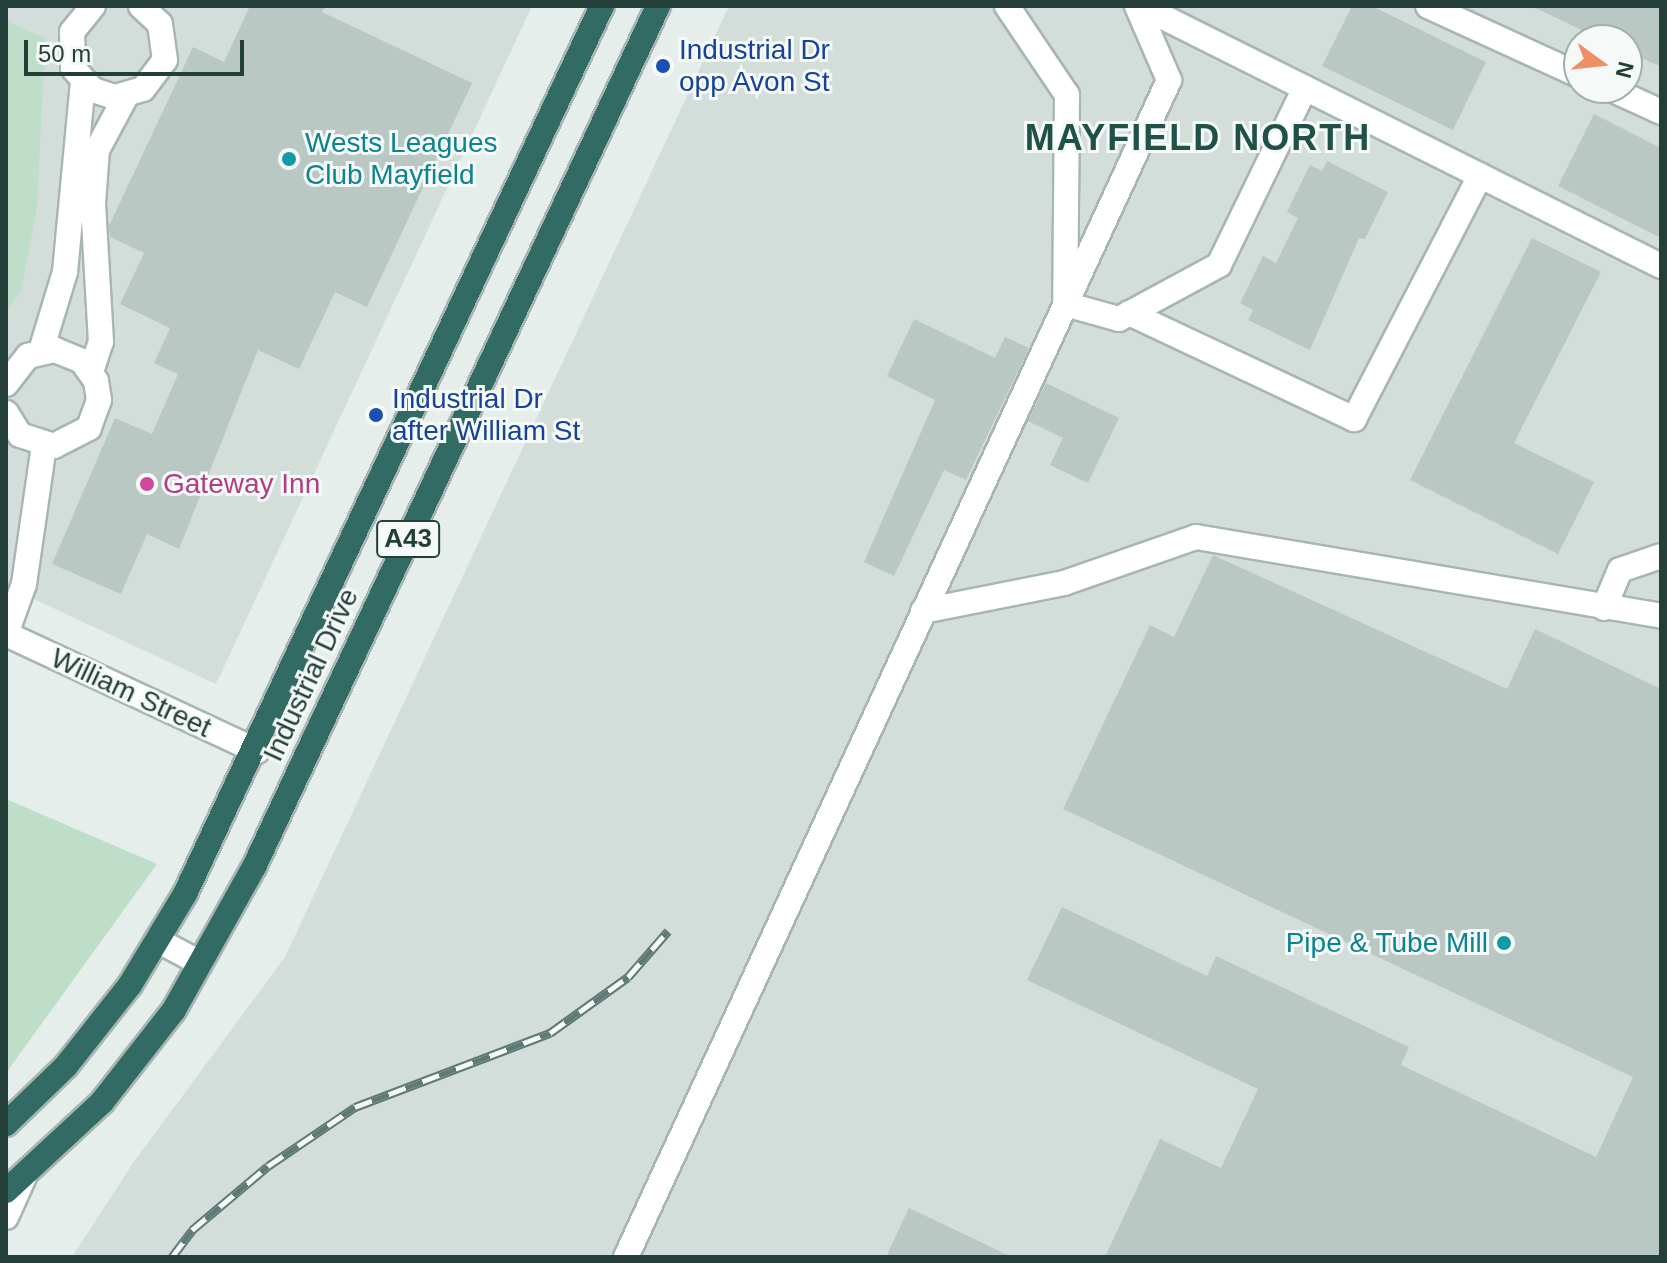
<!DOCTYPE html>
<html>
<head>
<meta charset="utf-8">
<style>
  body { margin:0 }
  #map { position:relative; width:1667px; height:1263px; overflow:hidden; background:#e5eeea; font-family:Helvetica,sans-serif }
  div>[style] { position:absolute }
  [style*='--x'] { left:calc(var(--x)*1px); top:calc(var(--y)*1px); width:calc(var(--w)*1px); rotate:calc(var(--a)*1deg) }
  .built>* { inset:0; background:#d3ddd9 }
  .green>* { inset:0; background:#bedec9 }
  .building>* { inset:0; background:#bac8c3 }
  .roads { filter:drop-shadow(2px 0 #a7b6b2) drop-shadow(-2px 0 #a7b6b2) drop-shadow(0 2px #a7b6b2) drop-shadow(0 -2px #a7b6b2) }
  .minor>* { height:24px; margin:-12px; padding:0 12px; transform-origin:12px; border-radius:12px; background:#fff }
  .highway>* { height:24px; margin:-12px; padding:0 12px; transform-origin:12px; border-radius:12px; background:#316b63 }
  .rail>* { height:9px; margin-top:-4.5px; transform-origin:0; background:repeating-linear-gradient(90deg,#f5faf8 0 18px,#5f7a75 0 36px); box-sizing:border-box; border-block:2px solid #5f7a75 }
  .dots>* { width:22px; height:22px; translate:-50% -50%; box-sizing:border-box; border:4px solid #f5faf8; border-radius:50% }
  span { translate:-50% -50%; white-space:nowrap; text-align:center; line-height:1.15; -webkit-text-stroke:6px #f5faf8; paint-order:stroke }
  .shield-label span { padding:2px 6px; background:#f5faf8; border:2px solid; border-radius:6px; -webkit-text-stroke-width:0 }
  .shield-label { font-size:26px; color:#243f3a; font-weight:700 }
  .transit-label { font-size:28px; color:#164399 }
  .left { translate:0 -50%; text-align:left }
  .culture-label { font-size:28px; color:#0d838f }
  .right { translate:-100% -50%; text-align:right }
  .hotel-label { font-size:28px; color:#b23c85 }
  .street-label { font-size:28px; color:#243f3a }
  .district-label { font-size:36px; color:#205148; font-weight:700; letter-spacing:2px }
  .frame { position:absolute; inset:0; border:8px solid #243f3a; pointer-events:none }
  .north { position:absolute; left:1563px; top:24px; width:80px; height:80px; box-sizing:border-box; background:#f5faf8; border:2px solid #a1afac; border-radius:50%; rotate:105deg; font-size:22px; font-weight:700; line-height:32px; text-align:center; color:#243f3a }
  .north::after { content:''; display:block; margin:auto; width:28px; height:36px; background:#ee8e62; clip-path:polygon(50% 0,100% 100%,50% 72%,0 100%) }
  .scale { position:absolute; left:24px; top:40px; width:220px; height:36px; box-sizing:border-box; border:4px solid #243f3a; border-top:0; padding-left:10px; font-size:24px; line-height:28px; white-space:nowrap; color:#243f3a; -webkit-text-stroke:6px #f5faf8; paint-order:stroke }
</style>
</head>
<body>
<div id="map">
  <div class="built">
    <i style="clip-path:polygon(6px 6px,532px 6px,216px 684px,6px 586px)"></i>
    <i style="clip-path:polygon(evenodd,729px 6px,1661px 6px,1661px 1257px,72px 1257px,133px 1163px,285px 957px,729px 6px,1579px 40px,1627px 40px,1627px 88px,1579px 88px,1579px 40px)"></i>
  </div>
  <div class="green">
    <i style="clip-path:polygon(6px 21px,45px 38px,37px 208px,21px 290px,6px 312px)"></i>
    <i style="clip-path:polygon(6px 799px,157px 864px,6px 1073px)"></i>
  </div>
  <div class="building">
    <i style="clip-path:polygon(250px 6px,325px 6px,322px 12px,472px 83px,367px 307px,335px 292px,299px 369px,258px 350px,179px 549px,147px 534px,121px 594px,52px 564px,115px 418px,152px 434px,178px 374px,154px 363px,170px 328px,120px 304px,144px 253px,110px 237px,109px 226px,193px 47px,224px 62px)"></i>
    <i style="clip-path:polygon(1352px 6px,1372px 6px,1486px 62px,1453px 130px,1322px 66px)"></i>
    <i style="clip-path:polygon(1531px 6px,1661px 6px,1661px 67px,1627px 51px,1627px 40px,1603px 40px)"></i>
    <i style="clip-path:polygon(1594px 114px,1661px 148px,1661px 238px,1558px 186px)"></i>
    <i style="clip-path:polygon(1327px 161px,1388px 192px,1365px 239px,1359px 238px,1310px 350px,1248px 320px,1253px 310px,1240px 303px,1263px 256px,1276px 263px,1298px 218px,1287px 212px,1310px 165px,1322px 171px)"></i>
    <i style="clip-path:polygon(1532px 238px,1601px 272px,1514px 443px,1594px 482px,1558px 554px,1410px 480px)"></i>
    <i style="clip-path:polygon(914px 319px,995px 358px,1005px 337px,1029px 348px,966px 480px,944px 470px,894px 576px,864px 562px,935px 400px,887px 376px)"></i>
    <i style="clip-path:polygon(1046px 383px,1119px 418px,1088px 483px,1050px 465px,1063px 438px,1028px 421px)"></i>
    <i style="clip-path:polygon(1213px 555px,1507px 689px,1535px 629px,1661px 689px,1661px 1257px,1105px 1257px,1160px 1139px,1221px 1168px,1258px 1089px,1027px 980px,1062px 907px,1207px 976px,1216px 956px,1409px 1047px,1401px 1065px,1596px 1157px,1633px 1077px,1063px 809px,1150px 625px,1174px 637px)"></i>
    <i style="clip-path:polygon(909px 1208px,1012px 1257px,886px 1257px)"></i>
  </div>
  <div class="roads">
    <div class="minor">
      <i style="--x:93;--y:6;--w:33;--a:129"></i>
      <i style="--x:72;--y:32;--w:36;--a:88"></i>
      <i style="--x:73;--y:68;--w:30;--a:48"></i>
      <i style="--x:93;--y:90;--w:23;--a:18"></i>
      <i style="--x:115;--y:97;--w:29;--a:-16"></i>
      <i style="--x:143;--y:89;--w:36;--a:-53"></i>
      <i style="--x:165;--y:60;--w:36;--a:-98"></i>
      <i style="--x:160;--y:24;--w:26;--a:-137"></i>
      <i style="--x:1007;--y:6;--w:107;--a:56"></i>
      <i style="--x:1067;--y:95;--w:209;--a:90.5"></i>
      <i style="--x:1065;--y:304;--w:56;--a:15.5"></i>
      <i style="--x:1119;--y:319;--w:114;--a:-28.4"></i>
      <i style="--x:1219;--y:265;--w:197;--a:-64.1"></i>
      <i style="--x:1141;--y:6;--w:581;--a:26.57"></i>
      <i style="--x:1428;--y:6;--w:166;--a:24.6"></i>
      <i style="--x:1609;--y:88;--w:57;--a:24.8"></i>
      <i style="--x:1129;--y:313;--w:249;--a:25.2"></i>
      <i style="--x:1354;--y:419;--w:274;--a:-62.6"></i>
      <i style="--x:41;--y:351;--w:83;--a:-73.1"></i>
      <i style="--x:65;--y:272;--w:190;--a:-84.6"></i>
      <i style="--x:91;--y:372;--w:32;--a:-72"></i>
      <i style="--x:101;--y:342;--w:139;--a:-93.3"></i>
      <i style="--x:93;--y:203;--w:53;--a:-85.7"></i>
      <i style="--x:97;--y:150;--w:61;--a:-61.8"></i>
      <i style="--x:6;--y:384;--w:36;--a:-52"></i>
      <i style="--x:28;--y:356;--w:28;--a:-13"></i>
      <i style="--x:55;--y:350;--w:29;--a:22"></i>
      <i style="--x:82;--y:361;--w:24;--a:55"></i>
      <i style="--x:96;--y:381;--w:19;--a:81"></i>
      <i style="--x:99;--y:400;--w:30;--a:110"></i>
      <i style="--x:89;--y:428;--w:39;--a:153"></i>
      <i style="--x:54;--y:446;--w:36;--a:-162"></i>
      <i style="--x:20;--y:435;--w:26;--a:-122"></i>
      <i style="--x:1604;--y:608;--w:41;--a:-67.2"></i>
      <i style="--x:1620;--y:570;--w:43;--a:-18.9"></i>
      <i style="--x:923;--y:611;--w:144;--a:-11.2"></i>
      <i style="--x:1064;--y:583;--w:140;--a:-19.2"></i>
      <i style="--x:1196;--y:537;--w:472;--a:9.6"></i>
      <i style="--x:6;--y:634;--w:277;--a:25"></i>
      <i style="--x:6;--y:634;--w:53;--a:-70.2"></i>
      <i style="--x:24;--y:584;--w:140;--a:-81.8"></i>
      <i style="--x:157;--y:940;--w:49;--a:28.1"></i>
      <i style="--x:6;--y:1217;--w:44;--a:-65.8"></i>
      <i style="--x:626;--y:1257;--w:1296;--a:-65.23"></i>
      <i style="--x:1169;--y:80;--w:81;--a:-113.4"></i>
    </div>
    <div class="highway">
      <i style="--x:6;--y:1124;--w:83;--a:-44"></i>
      <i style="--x:66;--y:1066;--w:103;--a:-51.7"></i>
      <i style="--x:130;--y:985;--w:106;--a:-58.9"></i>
      <i style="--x:185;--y:894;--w:981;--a:-64.85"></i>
      <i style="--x:6;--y:1191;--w:131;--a:-42.8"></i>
      <i style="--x:102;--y:1102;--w:117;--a:-52"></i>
      <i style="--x:174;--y:1010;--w:164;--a:-60.8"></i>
      <i style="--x:254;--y:867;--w:951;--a:-64.86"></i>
    </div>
  </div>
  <div class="rail">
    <i style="--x:172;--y:1257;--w:34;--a:-53"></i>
    <i style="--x:192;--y:1230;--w:99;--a:-40.1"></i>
    <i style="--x:268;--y:1166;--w:105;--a:-34.1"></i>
    <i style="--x:355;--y:1107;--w:209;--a:-20.8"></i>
    <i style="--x:550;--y:1033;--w:96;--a:-35.7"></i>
    <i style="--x:628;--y:977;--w:61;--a:-49"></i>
  </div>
  <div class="dots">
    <i style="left:663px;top:66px;background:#1a4fb4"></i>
    <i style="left:289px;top:159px;background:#0f9aa8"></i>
    <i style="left:376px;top:415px;background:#1a4fb4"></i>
    <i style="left:147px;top:484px;background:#d1479c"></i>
    <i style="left:1504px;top:943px;background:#0f9aa8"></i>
  </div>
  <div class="shield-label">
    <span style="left:408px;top:539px">A43</span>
  </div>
  <div class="transit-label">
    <span class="left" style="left:679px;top:66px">Industrial Dr<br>opp Avon St</span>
    <span class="left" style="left:392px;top:415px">Industrial Dr<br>after William St</span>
  </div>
  <div class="culture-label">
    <span class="left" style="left:305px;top:159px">Wests Leagues<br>Club Mayfield</span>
    <span class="right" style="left:1488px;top:943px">Pipe &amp; Tube Mill</span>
  </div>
  <div class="hotel-label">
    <span class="left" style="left:163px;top:484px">Gateway Inn</span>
  </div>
  <div class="street-label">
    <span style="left:311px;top:675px;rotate:-65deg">Industrial Drive</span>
    <span style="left:131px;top:693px;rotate:25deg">William Street</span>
  </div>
  <div class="district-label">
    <span style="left:1198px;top:138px">MAYFIELD NORTH</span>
  </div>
  <div class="frame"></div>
  <div class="north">N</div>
  <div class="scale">50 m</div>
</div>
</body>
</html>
